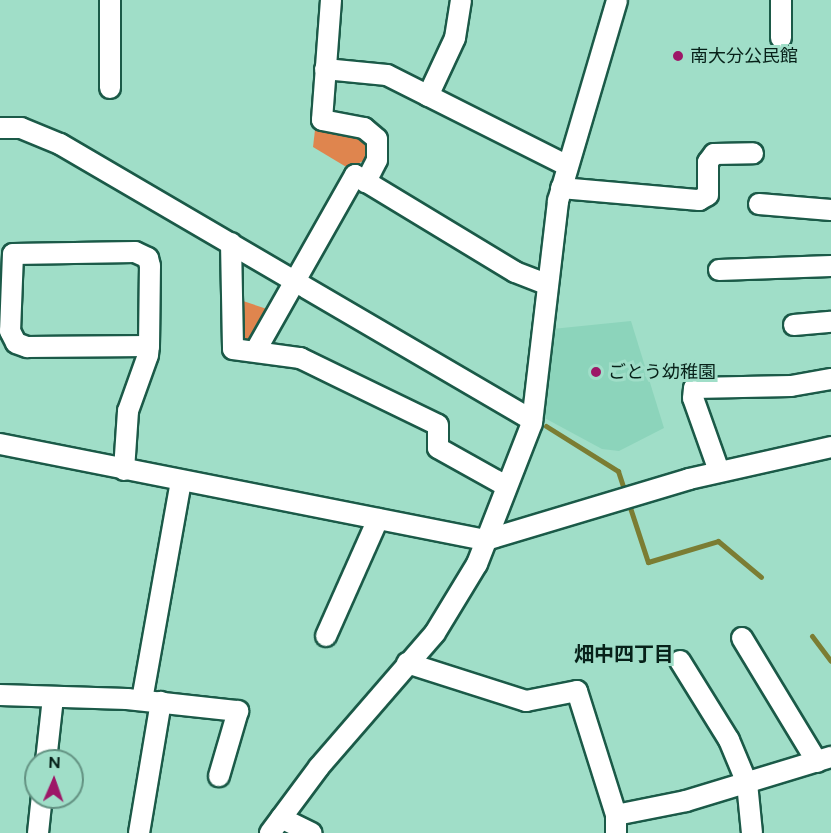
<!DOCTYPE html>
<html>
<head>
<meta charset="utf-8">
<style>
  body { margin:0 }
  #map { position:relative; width:831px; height:833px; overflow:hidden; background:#a0dec8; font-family:Figtree,"Noto Sans JP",sans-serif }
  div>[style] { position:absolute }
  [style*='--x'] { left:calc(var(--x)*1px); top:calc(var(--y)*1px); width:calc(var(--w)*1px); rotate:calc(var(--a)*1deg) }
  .built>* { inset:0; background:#8cd4bb }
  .green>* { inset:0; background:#df854e }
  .stream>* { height:5px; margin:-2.5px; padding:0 2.5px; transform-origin:2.5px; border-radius:2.5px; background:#7b7d33 }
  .roads { filter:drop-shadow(2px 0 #1b5a48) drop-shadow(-2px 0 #1b5a48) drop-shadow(0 2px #1b5a48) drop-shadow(0 -2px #1b5a48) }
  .minor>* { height:20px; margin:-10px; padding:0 10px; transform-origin:10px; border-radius:10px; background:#fff }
  .dots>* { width:16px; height:16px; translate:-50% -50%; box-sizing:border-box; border:3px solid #a0dec8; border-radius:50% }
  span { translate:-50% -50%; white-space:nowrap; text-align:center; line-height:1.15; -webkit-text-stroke:6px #a0dec8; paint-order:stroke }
  .poi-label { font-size:18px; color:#072119 }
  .left { translate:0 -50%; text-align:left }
  .neighbourhood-label { font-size:20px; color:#072119; font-weight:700 }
  .north { position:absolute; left:24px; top:749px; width:60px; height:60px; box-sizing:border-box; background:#a0dec8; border:2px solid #639282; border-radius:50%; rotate:2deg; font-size:16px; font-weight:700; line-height:24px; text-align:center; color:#072119 }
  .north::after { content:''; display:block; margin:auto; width:21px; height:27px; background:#9d1767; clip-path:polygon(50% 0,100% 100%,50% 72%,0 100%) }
</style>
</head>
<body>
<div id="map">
  <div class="built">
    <i style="clip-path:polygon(631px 321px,664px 428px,619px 451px,602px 449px,539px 415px,552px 329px)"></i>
  </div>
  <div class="green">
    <i style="clip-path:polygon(315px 130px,360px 134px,371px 145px,368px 159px,348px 168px,313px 147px)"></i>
    <i style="clip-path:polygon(240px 300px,270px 310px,252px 341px,239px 340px)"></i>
  </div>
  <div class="stream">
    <i style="--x:546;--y:426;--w:85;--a:32"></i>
    <i style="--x:618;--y:471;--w:96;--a:71.8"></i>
    <i style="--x:648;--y:562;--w:73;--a:-16.7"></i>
    <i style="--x:718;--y:541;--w:56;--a:39.9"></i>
    <i style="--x:812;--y:636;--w:31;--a:53"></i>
  </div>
  <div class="roads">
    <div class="minor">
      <i style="--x:110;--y:0;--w:88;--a:90"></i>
      <i style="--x:331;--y:0;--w:120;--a:94.3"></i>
      <i style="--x:322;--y:120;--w:43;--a:10.8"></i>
      <i style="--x:364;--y:128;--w:17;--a:40"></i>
      <i style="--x:377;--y:139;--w:21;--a:90"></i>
      <i style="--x:377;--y:160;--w:25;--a:117"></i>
      <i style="--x:781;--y:38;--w:38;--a:-90"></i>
      <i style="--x:325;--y:69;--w:62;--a:5.5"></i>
      <i style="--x:387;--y:75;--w:200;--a:26.7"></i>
      <i style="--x:428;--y:96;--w:64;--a:-65"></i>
      <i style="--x:455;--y:38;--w:38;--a:-81"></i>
      <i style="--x:0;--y:128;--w:21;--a:0"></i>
      <i style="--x:21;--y:128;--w:42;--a:22.3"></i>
      <i style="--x:60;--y:144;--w:547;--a:30.32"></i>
      <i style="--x:561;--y:188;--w:139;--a:5"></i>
      <i style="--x:699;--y:200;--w:10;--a:-29"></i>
      <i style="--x:708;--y:195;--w:33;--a:-90"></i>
      <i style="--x:708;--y:162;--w:10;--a:-53"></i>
      <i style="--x:714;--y:154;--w:39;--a:-1"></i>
      <i style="--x:759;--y:204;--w:72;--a:4.8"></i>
      <i style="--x:231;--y:243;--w:106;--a:88.9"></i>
      <i style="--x:233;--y:349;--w:68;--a:7.7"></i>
      <i style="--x:300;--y:358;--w:153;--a:25.9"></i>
      <i style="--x:438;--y:425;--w:23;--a:90"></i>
      <i style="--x:438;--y:448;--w:78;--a:29.2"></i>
      <i style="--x:719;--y:270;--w:112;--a:-2"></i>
      <i style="--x:794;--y:325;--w:37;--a:-5"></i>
      <i style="--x:256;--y:350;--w:201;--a:-60.5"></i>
      <i style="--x:355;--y:175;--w:187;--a:31.2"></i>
      <i style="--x:515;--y:272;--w:33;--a:21"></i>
      <i style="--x:0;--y:444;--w:495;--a:11.2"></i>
      <i style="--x:486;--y:540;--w:212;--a:-16.7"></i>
      <i style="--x:689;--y:479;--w:146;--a:-12.7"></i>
      <i style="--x:124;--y:470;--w:59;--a:-86.1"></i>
      <i style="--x:128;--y:411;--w:59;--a:-70.3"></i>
      <i style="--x:148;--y:355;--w:9;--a:-84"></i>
      <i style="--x:149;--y:346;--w:80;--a:-89.3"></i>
      <i style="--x:150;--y:266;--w:8;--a:-104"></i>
      <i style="--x:148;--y:258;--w:14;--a:-155"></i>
      <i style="--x:135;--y:252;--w:122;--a:179.1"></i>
      <i style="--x:13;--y:254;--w:77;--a:92.2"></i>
      <i style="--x:10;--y:331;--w:13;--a:63"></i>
      <i style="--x:16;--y:343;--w:12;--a:20"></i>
      <i style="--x:27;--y:347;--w:122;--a:-0.5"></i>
      <i style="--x:719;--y:471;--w:77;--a:-109.6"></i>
      <i style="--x:693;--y:398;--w:10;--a:-84"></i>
      <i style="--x:694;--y:388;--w:97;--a:-1.2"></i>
      <i style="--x:791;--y:386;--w:41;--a:-9.9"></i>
      <i style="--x:326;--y:636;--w:128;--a:-66"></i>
      <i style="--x:742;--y:638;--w:145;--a:58.8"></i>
      <i style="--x:680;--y:661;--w:93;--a:58.2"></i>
      <i style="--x:729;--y:740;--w:47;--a:67.3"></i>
      <i style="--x:747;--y:783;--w:50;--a:84.3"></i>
      <i style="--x:407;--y:663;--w:125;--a:17.7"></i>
      <i style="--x:526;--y:701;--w:52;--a:-11.1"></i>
      <i style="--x:577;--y:691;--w:130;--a:72.5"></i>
      <i style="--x:0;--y:695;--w:127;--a:1.8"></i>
      <i style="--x:127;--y:699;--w:112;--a:6.2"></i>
      <i style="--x:238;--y:711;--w:68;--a:106.3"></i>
      <i style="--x:142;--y:700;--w:221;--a:-79.9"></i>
      <i style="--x:46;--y:761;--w:63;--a:-83.7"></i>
      <i style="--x:281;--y:818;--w:34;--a:26"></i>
      <i style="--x:38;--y:833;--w:36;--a:-84"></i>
      <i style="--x:139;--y:833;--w:133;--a:-80.5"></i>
      <i style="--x:270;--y:833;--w:82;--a:-53.4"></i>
      <i style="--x:319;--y:767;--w:177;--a:-49.1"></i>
      <i style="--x:435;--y:633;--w:81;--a:-58.7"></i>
      <i style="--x:477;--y:564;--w:151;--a:-68.7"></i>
      <i style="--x:532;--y:423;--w:224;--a:-83.3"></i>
      <i style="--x:558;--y:201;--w:209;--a:-73.6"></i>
      <i style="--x:616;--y:833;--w:18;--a:-90"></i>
      <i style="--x:616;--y:815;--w:71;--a:-11.3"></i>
      <i style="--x:686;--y:801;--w:152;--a:-16.9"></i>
    </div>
  </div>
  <div class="dots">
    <i style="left:678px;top:56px;background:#9d1767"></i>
    <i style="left:596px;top:372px;background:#9d1767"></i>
  </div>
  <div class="poi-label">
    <span class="left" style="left:690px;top:56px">南大分公民館</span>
    <span class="left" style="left:608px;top:372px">ごとう幼稚園</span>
  </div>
  <div class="neighbourhood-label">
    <span style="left:624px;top:654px">畑中四丁目</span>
  </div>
  <div class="north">N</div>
</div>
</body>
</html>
